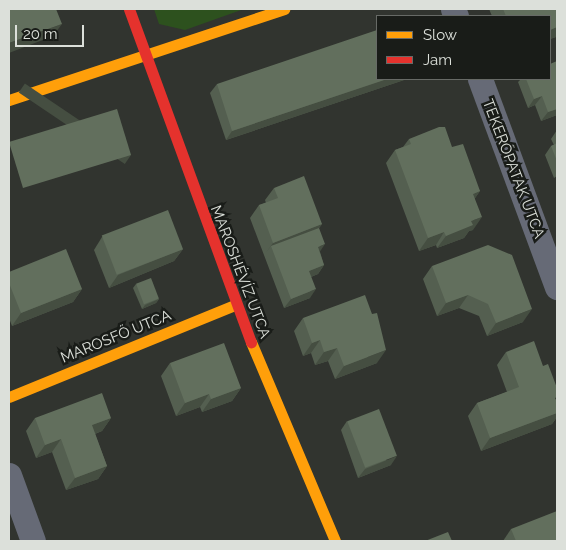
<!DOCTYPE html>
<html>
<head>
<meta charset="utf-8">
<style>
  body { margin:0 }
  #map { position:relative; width:566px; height:550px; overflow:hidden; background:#31342f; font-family:Raleway,sans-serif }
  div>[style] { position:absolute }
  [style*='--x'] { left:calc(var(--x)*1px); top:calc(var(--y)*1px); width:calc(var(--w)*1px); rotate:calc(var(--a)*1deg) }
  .green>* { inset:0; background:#2d511e }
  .street>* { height:25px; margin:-12.5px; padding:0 12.5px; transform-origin:12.5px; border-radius:12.5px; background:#666a76 }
  .slow>* { height:11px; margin:-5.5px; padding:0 5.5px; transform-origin:5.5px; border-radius:5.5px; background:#ff9f0a }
  .jam>* { height:11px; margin:-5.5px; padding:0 5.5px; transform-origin:5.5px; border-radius:5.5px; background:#e5322d }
  .wall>* { inset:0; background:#545f50 }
  .shaded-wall>* { inset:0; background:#454e41; transform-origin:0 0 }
  .building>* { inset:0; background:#626f5d; transform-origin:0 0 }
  span { translate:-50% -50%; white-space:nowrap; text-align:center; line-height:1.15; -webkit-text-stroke:5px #191c18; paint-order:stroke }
  .street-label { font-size:15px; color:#dce0da }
  .frame { position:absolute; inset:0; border:10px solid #dce0da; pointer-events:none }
  .legend { position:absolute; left:376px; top:15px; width:175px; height:65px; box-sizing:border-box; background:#191c18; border:1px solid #676a66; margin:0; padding:6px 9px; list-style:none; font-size:15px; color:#dce0da }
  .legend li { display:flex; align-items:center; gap:10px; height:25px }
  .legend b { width:25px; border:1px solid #676a66 }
  .scale { position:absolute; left:15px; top:25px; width:69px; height:22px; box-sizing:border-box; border:2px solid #dce0da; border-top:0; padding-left:6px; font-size:15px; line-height:18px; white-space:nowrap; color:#dce0da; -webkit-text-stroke:4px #191c18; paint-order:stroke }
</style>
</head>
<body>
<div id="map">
  <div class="green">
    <i style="clip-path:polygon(154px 9px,244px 9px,185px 30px,159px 24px)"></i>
  </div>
  <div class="street">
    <i style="--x:453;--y:9;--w:8;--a:67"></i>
    <i style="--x:480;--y:79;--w:222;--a:69.7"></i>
    <i style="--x:9;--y:475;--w:70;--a:70"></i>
  </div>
  <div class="slow">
    <i style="--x:9;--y:100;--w:290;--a:-18.3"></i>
    <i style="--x:251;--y:342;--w:216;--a:67.1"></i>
    <i style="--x:9;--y:397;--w:244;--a:-22.2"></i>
  </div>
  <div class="jam">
    <i style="--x:129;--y:9;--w:355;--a:69.9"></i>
  </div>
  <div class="wall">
    <i style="clip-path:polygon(489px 9px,557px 9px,556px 37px,550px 39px,550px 16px,492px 16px)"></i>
    <i style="clip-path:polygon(557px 61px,557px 115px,541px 121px,535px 105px,528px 108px,518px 82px,521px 79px,550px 79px)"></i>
    <i style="clip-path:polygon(377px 79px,407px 79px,226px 140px,210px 93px,217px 84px)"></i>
    <i style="clip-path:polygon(557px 130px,557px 176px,554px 178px,545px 155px,551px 146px,554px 145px,551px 139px)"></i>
    <i style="clip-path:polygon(409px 139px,452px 147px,480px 191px,475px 198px,473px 230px,469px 231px,464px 238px,437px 248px,436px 245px,419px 251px,386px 163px,395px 150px,403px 147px)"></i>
    <i style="clip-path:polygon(274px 188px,322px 224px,319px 228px,320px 252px,324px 265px,318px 274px,311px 277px,310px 298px,284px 308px,250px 218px,259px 205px,266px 203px,265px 200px)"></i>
    <i style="clip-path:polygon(102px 237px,183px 249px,174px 261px,109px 288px,94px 250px)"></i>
    <i style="clip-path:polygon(432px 266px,523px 322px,487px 336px,479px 316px,459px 308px,437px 316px,423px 279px)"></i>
    <i style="clip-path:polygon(9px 272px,82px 289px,73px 302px,12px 326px,9px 318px)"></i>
    <i style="clip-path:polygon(136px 284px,159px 299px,156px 303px,142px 309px,133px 288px)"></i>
    <i style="clip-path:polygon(303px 318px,377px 363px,335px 379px,328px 361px,315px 365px,311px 353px,303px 356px,294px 331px)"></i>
    <i style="clip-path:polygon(506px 352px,557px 401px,557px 417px,552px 424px,481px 451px,468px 416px,477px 403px,507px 392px,497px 365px)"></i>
    <i style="clip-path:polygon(170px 363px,241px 388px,232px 401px,202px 412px,200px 407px,176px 416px,161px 376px)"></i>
    <i style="clip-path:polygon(35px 418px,111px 418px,102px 431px,95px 434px,107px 466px,98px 479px,66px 490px,52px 452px,36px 458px,26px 431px)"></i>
    <i style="clip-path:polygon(347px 421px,391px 465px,358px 478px,341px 430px)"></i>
    <i style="clip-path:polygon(511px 529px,557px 541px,503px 541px)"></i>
  </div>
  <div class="shaded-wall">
    <i style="clip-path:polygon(62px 24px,53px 36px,9px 53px,9px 43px)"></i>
    <i style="clip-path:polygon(557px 27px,557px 35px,556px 37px,550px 39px,550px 30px)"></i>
    <i style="clip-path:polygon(387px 79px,407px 79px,226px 140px,232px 131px)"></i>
    <i style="clip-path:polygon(542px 96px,535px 105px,528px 108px,534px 99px)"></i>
    <i style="clip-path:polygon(557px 109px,557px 115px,541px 121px,548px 112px)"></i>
    <i style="left:131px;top:155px;width:11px;height:128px;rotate:124deg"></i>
    <i style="clip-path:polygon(480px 191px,471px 204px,473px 194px)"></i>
    <i style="clip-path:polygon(482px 217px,473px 230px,469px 231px,464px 238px,437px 248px,446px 236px,471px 221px)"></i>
    <i style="clip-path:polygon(322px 224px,313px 237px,271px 246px,264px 255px,273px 243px)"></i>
    <i style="clip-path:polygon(444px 232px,436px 245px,419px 251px,428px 238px)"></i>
    <i style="clip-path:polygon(325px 244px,319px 253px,318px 247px)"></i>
    <i style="clip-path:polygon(183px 249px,174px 261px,109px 288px,118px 275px)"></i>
    <i style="clip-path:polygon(324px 265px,318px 274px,303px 280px,309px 271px)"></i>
    <i style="clip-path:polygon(82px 289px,73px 302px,12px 326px,21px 313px)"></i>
    <i style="clip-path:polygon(316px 289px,310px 298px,284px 308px,291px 299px)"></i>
    <i style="clip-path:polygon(468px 295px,459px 308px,437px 316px,446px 303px)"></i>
    <i style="clip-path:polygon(159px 299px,156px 303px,142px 309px,145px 305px)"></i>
    <i style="clip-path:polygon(532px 309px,523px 322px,487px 336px,496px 323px)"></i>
    <i style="clip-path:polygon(320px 340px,311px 353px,303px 356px,312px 343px)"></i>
    <i style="clip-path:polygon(337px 348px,328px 361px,315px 365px,324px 352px)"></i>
    <i style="clip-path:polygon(386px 350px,377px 363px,335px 379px,344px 366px)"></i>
    <i style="clip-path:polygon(241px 388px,232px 401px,202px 412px,211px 399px)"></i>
    <i style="clip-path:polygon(209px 394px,200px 407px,176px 416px,185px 403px)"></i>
    <i style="clip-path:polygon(557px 413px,557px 417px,552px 424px,481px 451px,490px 438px)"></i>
    <i style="clip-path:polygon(111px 418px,102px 431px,83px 438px,92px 425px)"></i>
    <i style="clip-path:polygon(61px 439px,52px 452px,36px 458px,45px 445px)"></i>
    <i style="clip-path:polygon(397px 456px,391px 465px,358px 478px,365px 469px)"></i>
    <i style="clip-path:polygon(107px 466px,98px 479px,66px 490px,75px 478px)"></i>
  </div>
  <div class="building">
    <i style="clip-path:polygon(9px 9px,56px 9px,62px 24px,9px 43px)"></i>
    <i style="clip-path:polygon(503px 9px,557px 9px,557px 27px,550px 30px,550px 16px,506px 16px)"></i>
    <i style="clip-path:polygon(377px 30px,377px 79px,387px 79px,232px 131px,217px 84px)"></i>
    <i style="clip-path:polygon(557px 61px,557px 109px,548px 112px,542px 96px,534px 99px,526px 79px,550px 79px,550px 64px)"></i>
    <i style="left:117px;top:109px;width:48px;height:113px;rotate:73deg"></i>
    <i style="clip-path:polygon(439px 127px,445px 127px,452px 147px,463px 144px,480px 191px,473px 194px,482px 217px,471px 221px,473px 225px,446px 236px,444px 232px,428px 238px,395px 150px,411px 144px,409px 139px)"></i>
    <i style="clip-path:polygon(557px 143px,557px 161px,551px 146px)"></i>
    <i style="clip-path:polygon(304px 176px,322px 224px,273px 243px,259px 205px,278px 198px,274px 188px)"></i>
    <i style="left:168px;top:210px;width:42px;height:71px;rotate:69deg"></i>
    <i style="clip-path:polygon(319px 228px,325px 244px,318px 247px,324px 265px,309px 271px,316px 289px,291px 299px,271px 246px)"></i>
    <i style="clip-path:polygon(488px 245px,512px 255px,532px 309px,496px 323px,488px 304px,468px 295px,446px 303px,432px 266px)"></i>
    <i style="clip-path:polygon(66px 249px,82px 289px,21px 313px,9px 283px,9px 272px)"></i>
    <i style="left:151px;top:278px;width:22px;height:16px;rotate:69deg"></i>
    <i style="clip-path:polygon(365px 295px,372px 314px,377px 313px,386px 350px,344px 366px,337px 348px,324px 352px,320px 340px,312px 343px,303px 318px)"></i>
    <i style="clip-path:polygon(534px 341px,543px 366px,548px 364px,557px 388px,557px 397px,555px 398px,557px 402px,557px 413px,490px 438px,477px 403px,519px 387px,506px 352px)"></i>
    <i style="clip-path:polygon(224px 343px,241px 388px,211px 399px,209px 394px,185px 403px,170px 363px)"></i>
    <i style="clip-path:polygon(102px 393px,111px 418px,92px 425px,107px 466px,75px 478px,61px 439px,45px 445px,35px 418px)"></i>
    <i style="left:379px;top:409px;width:50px;height:34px;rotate:69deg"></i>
    <i style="clip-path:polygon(557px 511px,557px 541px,516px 541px,511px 529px)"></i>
    <i style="clip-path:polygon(448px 532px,452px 541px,425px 541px)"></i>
  </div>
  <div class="street-label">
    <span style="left:513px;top:169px;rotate:69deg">TEKERŐPATAK UTCA</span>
    <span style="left:240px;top:272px;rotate:69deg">MAROSHÉVÍZ UTCA</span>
    <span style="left:116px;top:337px;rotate:-22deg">MAROSFŐ UTCA</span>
  </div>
  <div class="frame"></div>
  <ul class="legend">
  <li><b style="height:6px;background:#ff9f0a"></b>Slow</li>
  <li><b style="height:6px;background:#e5322d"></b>Jam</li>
  </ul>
  <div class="scale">20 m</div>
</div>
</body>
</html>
